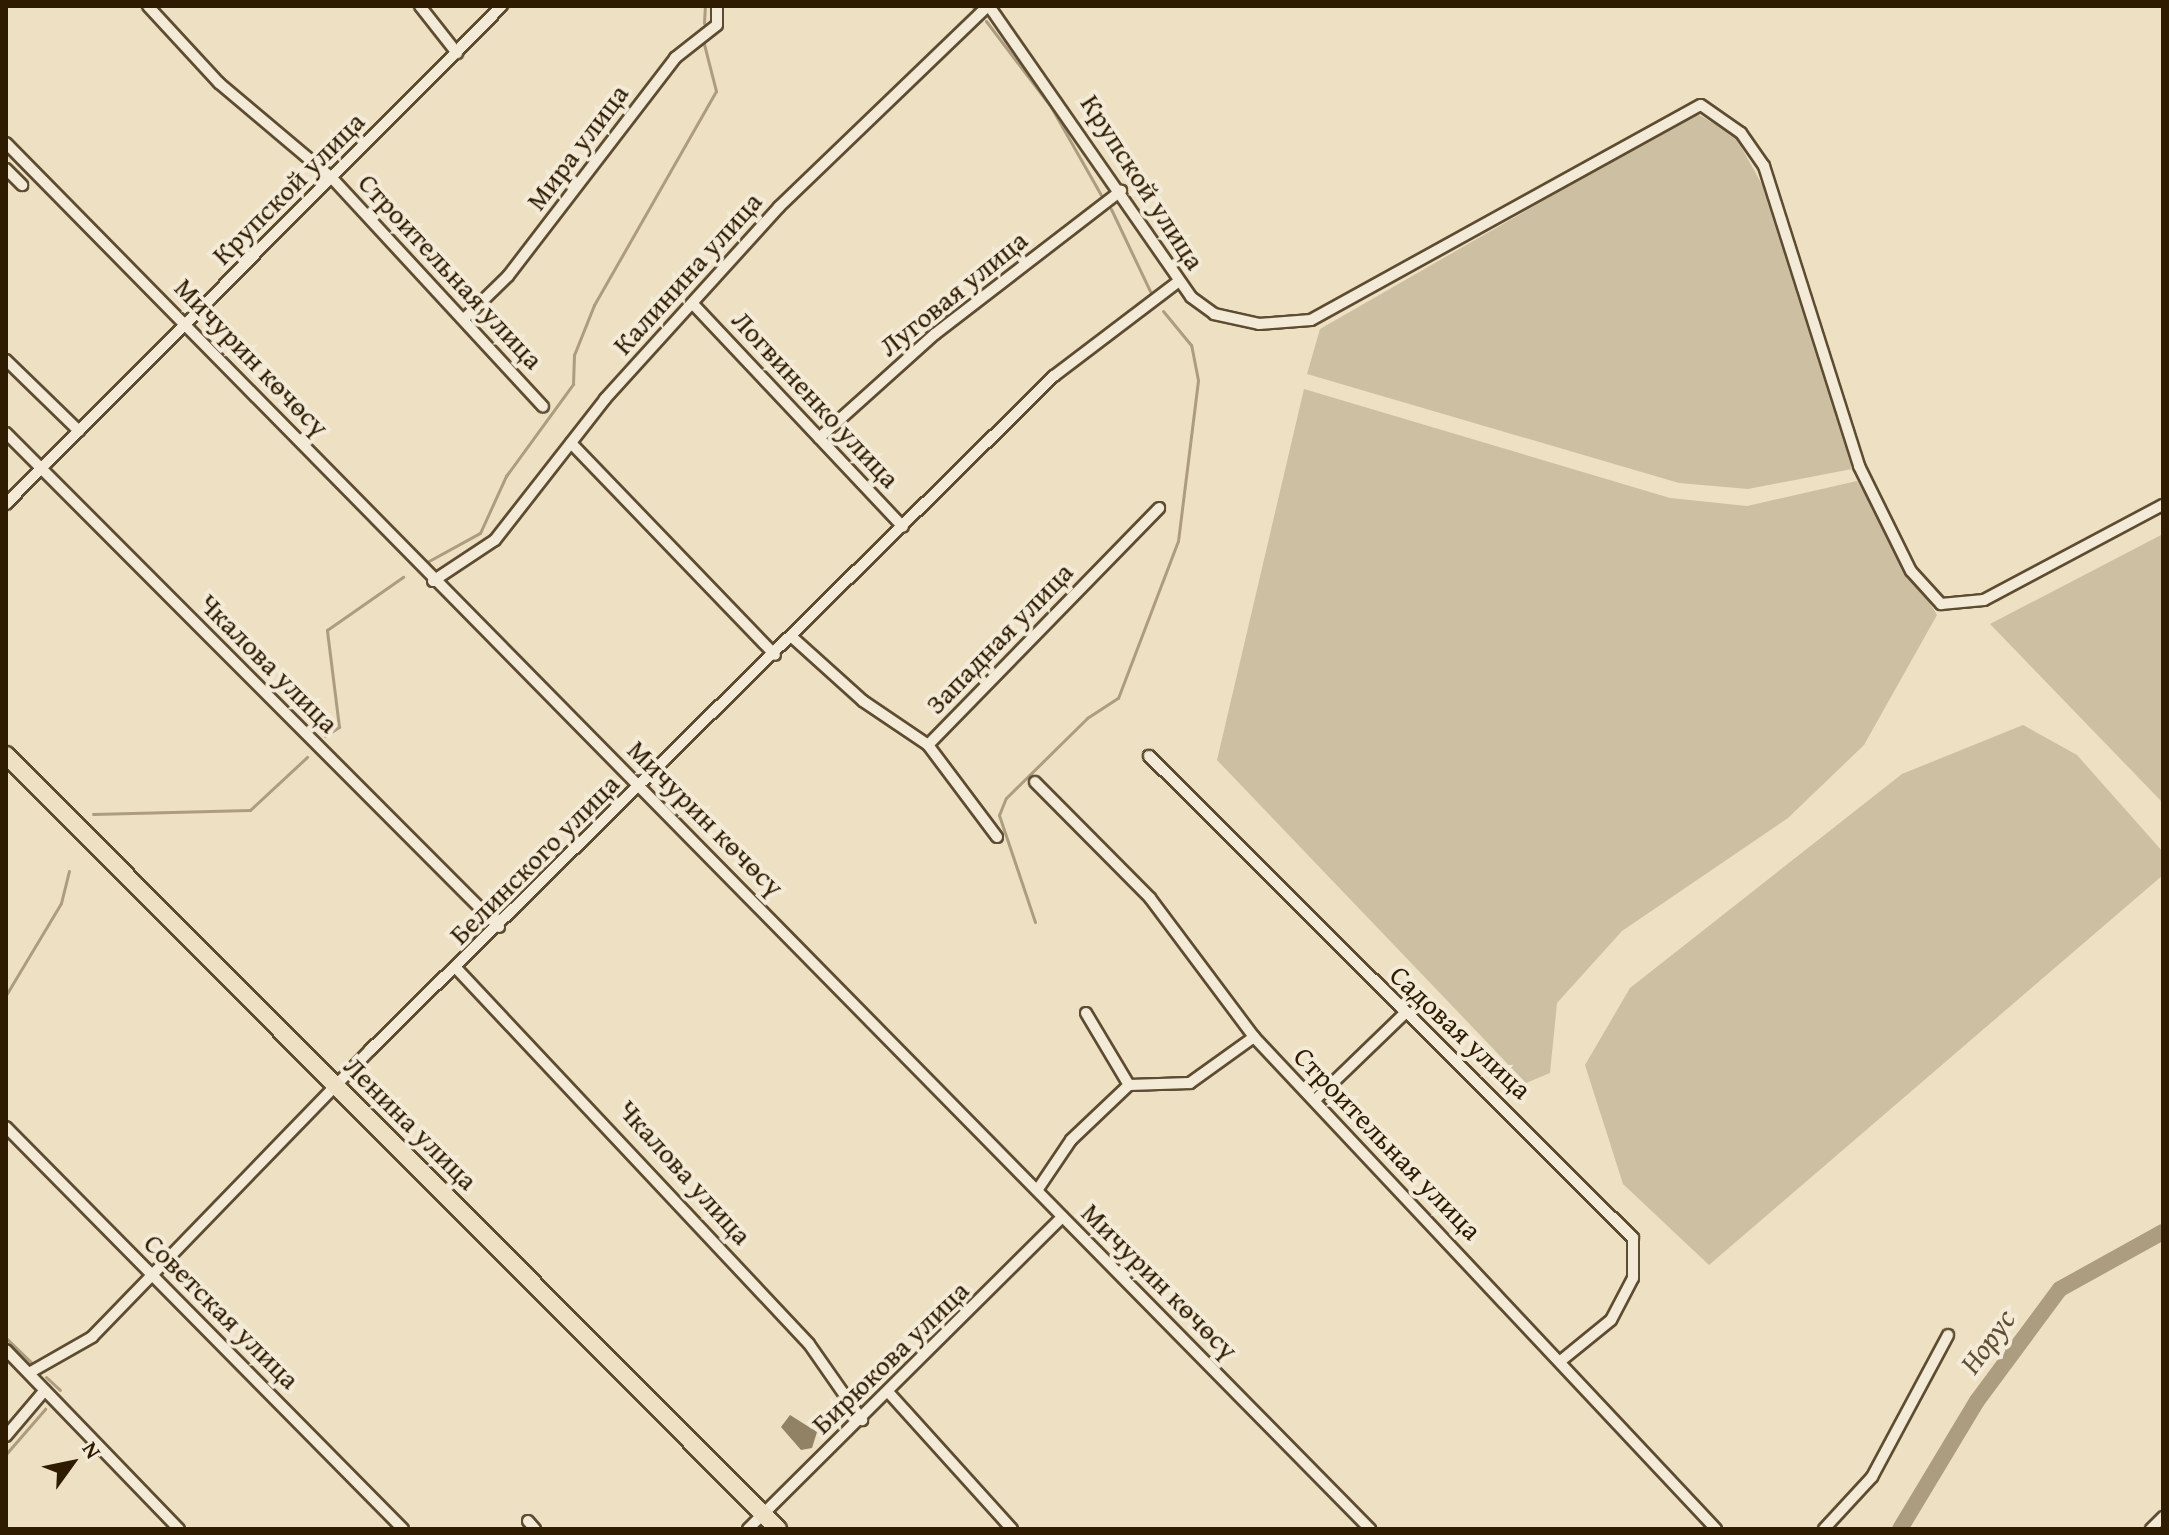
<!DOCTYPE html>
<html>
<head>
<meta charset="utf-8">
<style>
  body { margin:0 }
  #map { position:relative; width:2169px; height:1535px; overflow:hidden; background:#ede0c3; font-family:"Gentium Book Plus",serif }
  div>[style] { position:absolute }
  [style*='--x'] { left:calc(var(--x)*1px); top:calc(var(--y)*1px); width:calc(var(--w)*1px); rotate:calc(var(--a)*1deg) }
  .green>* { inset:0; background:#cdbfa2 }
  .stream>* { height:3px; margin:-1.5px; padding:0 1.5px; transform-origin:1.5px; border-radius:1.5px; background:#ac9d81 }
  .river>* { height:16px; margin:-8px; padding:0 8px; transform-origin:8px; border-radius:8px; background:#ac9d81 }
  .building>* { inset:0; background:#918165 }
  .roads { filter:drop-shadow(2px 0 #5e4c31) drop-shadow(-2px 0 #5e4c31) drop-shadow(0 2px #5e4c31) drop-shadow(0 -2px #5e4c31) }
  .minor>* { height:10px; margin:-5px; padding:0 5px; transform-origin:5px; border-radius:5px; background:#f3ebd8 }
  .primary>* { height:16px; margin:-8px; padding:0 8px; transform-origin:8px; border-radius:8px; background:#ede0c3 }
  span { translate:-50% -50%; white-space:nowrap; text-align:center; line-height:1.15; -webkit-text-stroke:8px #f3ebd8; paint-order:stroke }
  .street-label { font-size:28px; color:#2e1b00 }
  .water-label { font-size:30px; color:#604f34; font-style:italic }
  .frame { position:absolute; inset:0; border:8px solid #2e1b00; pointer-events:none }
  .north { position:absolute; left:32px; top:1423px; width:80px; height:80px; -webkit-text-stroke:6px #f3ebd8; paint-order:stroke; rotate:57deg; font-size:22px; font-weight:700; line-height:32px; text-align:center; color:#2e1b00 }
  .north::after { content:''; display:block; margin:auto; width:28px; height:36px; background:#2e1b00; clip-path:polygon(50% 0,100% 100%,50% 72%,0 100%) }
</style>
</head>
<body>
<div id="map">
  <div class="green">
    <i style="clip-path:polygon(1696px 113px,1735px 136px,1774px 206px,1852px 469px,1748px 489px,1679px 483px,1307px 374px,1320px 329px)"></i>
    <i style="clip-path:polygon(1304px 389px,1670px 498px,1747px 506px,1857px 481px,1937px 615px,1864px 745px,1788px 818px,1622px 931px,1557px 1003px,1550px 1073px,1526px 1083px,1217px 760px)"></i>
    <i style="clip-path:polygon(2163px 534px,2163px 803px,1990px 624px)"></i>
    <i style="clip-path:polygon(2023px 725px,2077px 755px,2163px 852px,2163px 875px,1709px 1265px,1623px 1184px,1585px 1065px,1630px 988px,1902px 774px)"></i>
  </div>
  <div class="stream">
    <i style="--x:972;--y:6;--w:3;--a:45"></i>
    <i style="--x:986;--y:21;--w:108;--a:52.9"></i>
    <i style="--x:1051;--y:107;--w:101;--a:60.4"></i>
    <i style="--x:704;--y:23;--w:17;--a:-87"></i>
    <i style="--x:1111;--y:209;--w:91;--a:64.6"></i>
    <i style="--x:427;--y:562;--w:60;--a:-28.7"></i>
    <i style="--x:480;--y:533;--w:63;--a:-65.5"></i>
    <i style="--x:506;--y:476;--w:114;--a:-53.9"></i>
    <i style="--x:573;--y:384;--w:29;--a:-88"></i>
    <i style="--x:574;--y:355;--w:54;--a:-68.2"></i>
    <i style="--x:594;--y:305;--w:246;--a:-60.3"></i>
    <i style="--x:716;--y:91;--w:49;--a:-104.3"></i>
    <i style="--x:325;--y:736;--w:17;--a:-33"></i>
    <i style="--x:339;--y:727;--w:98;--a:-97.1"></i>
    <i style="--x:327;--y:630;--w:93;--a:-34.9"></i>
    <i style="--x:93;--y:814;--w:157;--a:-1.5"></i>
    <i style="--x:250;--y:810;--w:78;--a:-42.9"></i>
    <i style="--x:1035;--y:922;--w:113;--a:-108.6"></i>
    <i style="--x:999;--y:815;--w:18;--a:-68"></i>
    <i style="--x:1006;--y:798;--w:114;--a:-44.6"></i>
    <i style="--x:1087;--y:718;--w:37;--a:-33"></i>
    <i style="--x:1118;--y:698;--w:168;--a:-69.1"></i>
    <i style="--x:1178;--y:541;--w:162;--a:-82.9"></i>
    <i style="--x:1198;--y:380;--w:36;--a:-101"></i>
    <i style="--x:1191;--y:345;--w:44;--a:-129.5"></i>
    <i style="--x:6;--y:995;--w:107;--a:-59.1"></i>
    <i style="--x:61;--y:903;--w:33;--a:-76"></i>
    <i style="--x:6;--y:1338;--w:35;--a:44"></i>
    <i style="--x:46;--y:1377;--w:19;--a:43"></i>
    <i style="--x:6;--y:1454;--w:60;--a:-49.1"></i>
  </div>
  <div class="river">
    <i style="--x:1900;--y:1529;--w:149;--a:-59"></i>
    <i style="--x:1977;--y:1401;--w:139;--a:-53.5"></i>
    <i style="--x:2060;--y:1289;--w:118;--a:-29"></i>
  </div>
  <div class="building">
    <i style="clip-path:polygon(790px 1415px,817px 1432px,812px 1448px,801px 1450px,781px 1427px)"></i>
  </div>
  <div class="roads">
    <div class="minor">
      <i style="--x:148;--y:6;--w:105;--a:47.3"></i>
      <i style="--x:219;--y:83;--w:148;--a:40.1"></i>
      <i style="--x:332;--y:178;--w:311;--a:47.3"></i>
      <i style="--x:420;--y:6;--w:60;--a:51.8"></i>
      <i style="--x:989;--y:6;--w:354;--a:55.2"></i>
      <i style="--x:1191;--y:297;--w:29;--a:36"></i>
      <i style="--x:1214;--y:314;--w:46;--a:12.5"></i>
      <i style="--x:1259;--y:324;--w:52;--a:-4.4"></i>
      <i style="--x:1311;--y:320;--w:445;--a:-28.9"></i>
      <i style="--x:1701;--y:105;--w:49;--a:35"></i>
      <i style="--x:1741;--y:133;--w:40;--a:55.1"></i>
      <i style="--x:1764;--y:166;--w:315;--a:72.4"></i>
      <i style="--x:1859;--y:466;--w:117;--a:63.7"></i>
      <i style="--x:1911;--y:571;--w:45;--a:47.7"></i>
      <i style="--x:1941;--y:604;--w:43;--a:-5.3"></i>
      <i style="--x:1984;--y:600;--w:203;--a:-28"></i>
      <i style="--x:6;--y:143;--w:1945;--a:45.46"></i>
      <i style="--x:6;--y:169;--w:23;--a:45"></i>
      <i style="--x:693;--y:304;--w:306;--a:46.7"></i>
      <i style="--x:466;--y:317;--w:59;--a:-44.3"></i>
      <i style="--x:508;--y:276;--w:275;--a:-52.5"></i>
      <i style="--x:675;--y:58;--w:53;--a:-38.2"></i>
      <i style="--x:717;--y:25;--w:19;--a:-90"></i>
      <i style="--x:6;--y:360;--w:102;--a:44.2"></i>
      <i style="--x:6;--y:433;--w:698;--a:45.06"></i>
      <i style="--x:819;--y:438;--w:156;--a:-41.9"></i>
      <i style="--x:935;--y:334;--w:235;--a:-37.6"></i>
      <i style="--x:571;--y:443;--w:294;--a:46.1"></i>
      <i style="--x:6;--y:504;--w:703;--a:-45.12"></i>
      <i style="--x:433;--y:581;--w:74;--a:-33.5"></i>
      <i style="--x:495;--y:540;--w:179;--a:-52"></i>
      <i style="--x:605;--y:399;--w:259;--a:-47.8"></i>
      <i style="--x:779;--y:207;--w:290;--a:-43.9"></i>
      <i style="--x:792;--y:637;--w:96;--a:42"></i>
      <i style="--x:863;--y:701;--w:78;--a:34.1"></i>
      <i style="--x:928;--y:745;--w:331;--a:-45.7"></i>
      <i style="--x:928;--y:745;--w:115;--a:53.1"></i>
      <i style="--x:1149;--y:756;--w:683;--a:44.88"></i>
      <i style="--x:1633;--y:1238;--w:40;--a:90"></i>
      <i style="--x:1633;--y:1278;--w:47;--a:117.6"></i>
      <i style="--x:1611;--y:1320;--w:62;--a:140.9"></i>
      <i style="--x:1035;--y:782;--w:163;--a:45.2"></i>
      <i style="--x:1150;--y:898;--w:174;--a:53.2"></i>
      <i style="--x:1254;--y:1037;--w:675;--a:46.8"></i>
      <i style="--x:457;--y:969;--w:514;--a:46.81"></i>
      <i style="--x:809;--y:1344;--w:93;--a:55.1"></i>
      <i style="--x:1086;--y:1013;--w:84;--a:59.2"></i>
      <i style="--x:1315;--y:1100;--w:124;--a:-44"></i>
      <i style="--x:6;--y:1127;--w:565;--a:45.36"></i>
      <i style="--x:1038;--y:1189;--w:59;--a:-56"></i>
      <i style="--x:1071;--y:1140;--w:80;--a:-43.5"></i>
      <i style="--x:1129;--y:1085;--w:61;--a:-1.9"></i>
      <i style="--x:1190;--y:1083;--w:79;--a:-35.7"></i>
      <i style="--x:6;--y:1350;--w:249;--a:46"></i>
      <i style="--x:29;--y:1373;--w:73;--a:-29.7"></i>
      <i style="--x:92;--y:1337;--w:400;--a:-45.9"></i>
      <i style="--x:370;--y:1050;--w:960;--a:-44.58"></i>
      <i style="--x:1054;--y:376;--w:157;--a:-37.2"></i>
      <i style="--x:890;--y:1394;--w:182;--a:47.9"></i>
      <i style="--x:6;--y:1436;--w:60;--a:-49.7"></i>
      <i style="--x:528;--y:1521;--w:11;--a:49"></i>
      <i style="--x:748;--y:1529;--w:443;--a:-44.8"></i>
      <i style="--x:1824;--y:1529;--w:71;--a:-47.3"></i>
      <i style="--x:1872;--y:1477;--w:161;--a:-61.8"></i>
      <i style="--x:2151;--y:1529;--w:17;--a:-45"></i>
    </div>
    <div class="primary">
      <i style="--x:6;--y:755;--w:1093;--a:45.07"></i>
    </div>
  </div>
  <div class="street-label">
    <span style="left:577px;top:147px;rotate:-53deg">Мира улица</span>
    <span style="left:1143px;top:182px;rotate:57deg">Крупской улица</span>
    <span style="left:288px;top:188px;rotate:-45deg">Крупской улица</span>
    <span style="left:451px;top:271px;rotate:47deg">Строительная улица</span>
    <span style="left:687px;top:273px;rotate:-48deg">Калинина улица</span>
    <span style="left:953px;top:293px;rotate:-39deg">Луговая улица</span>
    <span style="left:252px;top:357px;rotate:46deg">Мичурин көчөсү</span>
    <span style="left:816px;top:399px;rotate:47deg">Логвиненко улица</span>
    <span style="left:999px;top:638px;rotate:-46deg">Западная улица</span>
    <span style="left:269px;top:663px;rotate:45deg">Чкалова улица</span>
    <span style="left:706px;top:818px;rotate:45deg">Мичурин көчөсү</span>
    <span style="left:534px;top:859px;rotate:-45deg">Белинского улица</span>
    <span style="left:1461px;top:1032px;rotate:43deg">Садовая улица</span>
    <span style="left:411px;top:1123px;rotate:45deg">Ленина улица</span>
    <span style="left:1388px;top:1143px;rotate:46deg">Строительная улица</span>
    <span style="left:685px;top:1172px;rotate:48deg">Чкалова улица</span>
    <span style="left:1160px;top:1281px;rotate:45deg">Мичурин көчөсү</span>
    <span style="left:222px;top:1311px;rotate:45deg">Советская улица</span>
    <span style="left:890px;top:1357px;rotate:-44deg">Бирюкова улица</span>
  </div>
  <div class="water-label">
    <span style="left:1987px;top:1341px;rotate:-54deg">Норус</span>
  </div>
  <div class="frame"></div>
  <div class="north">N</div>
</div>
</body>
</html>
